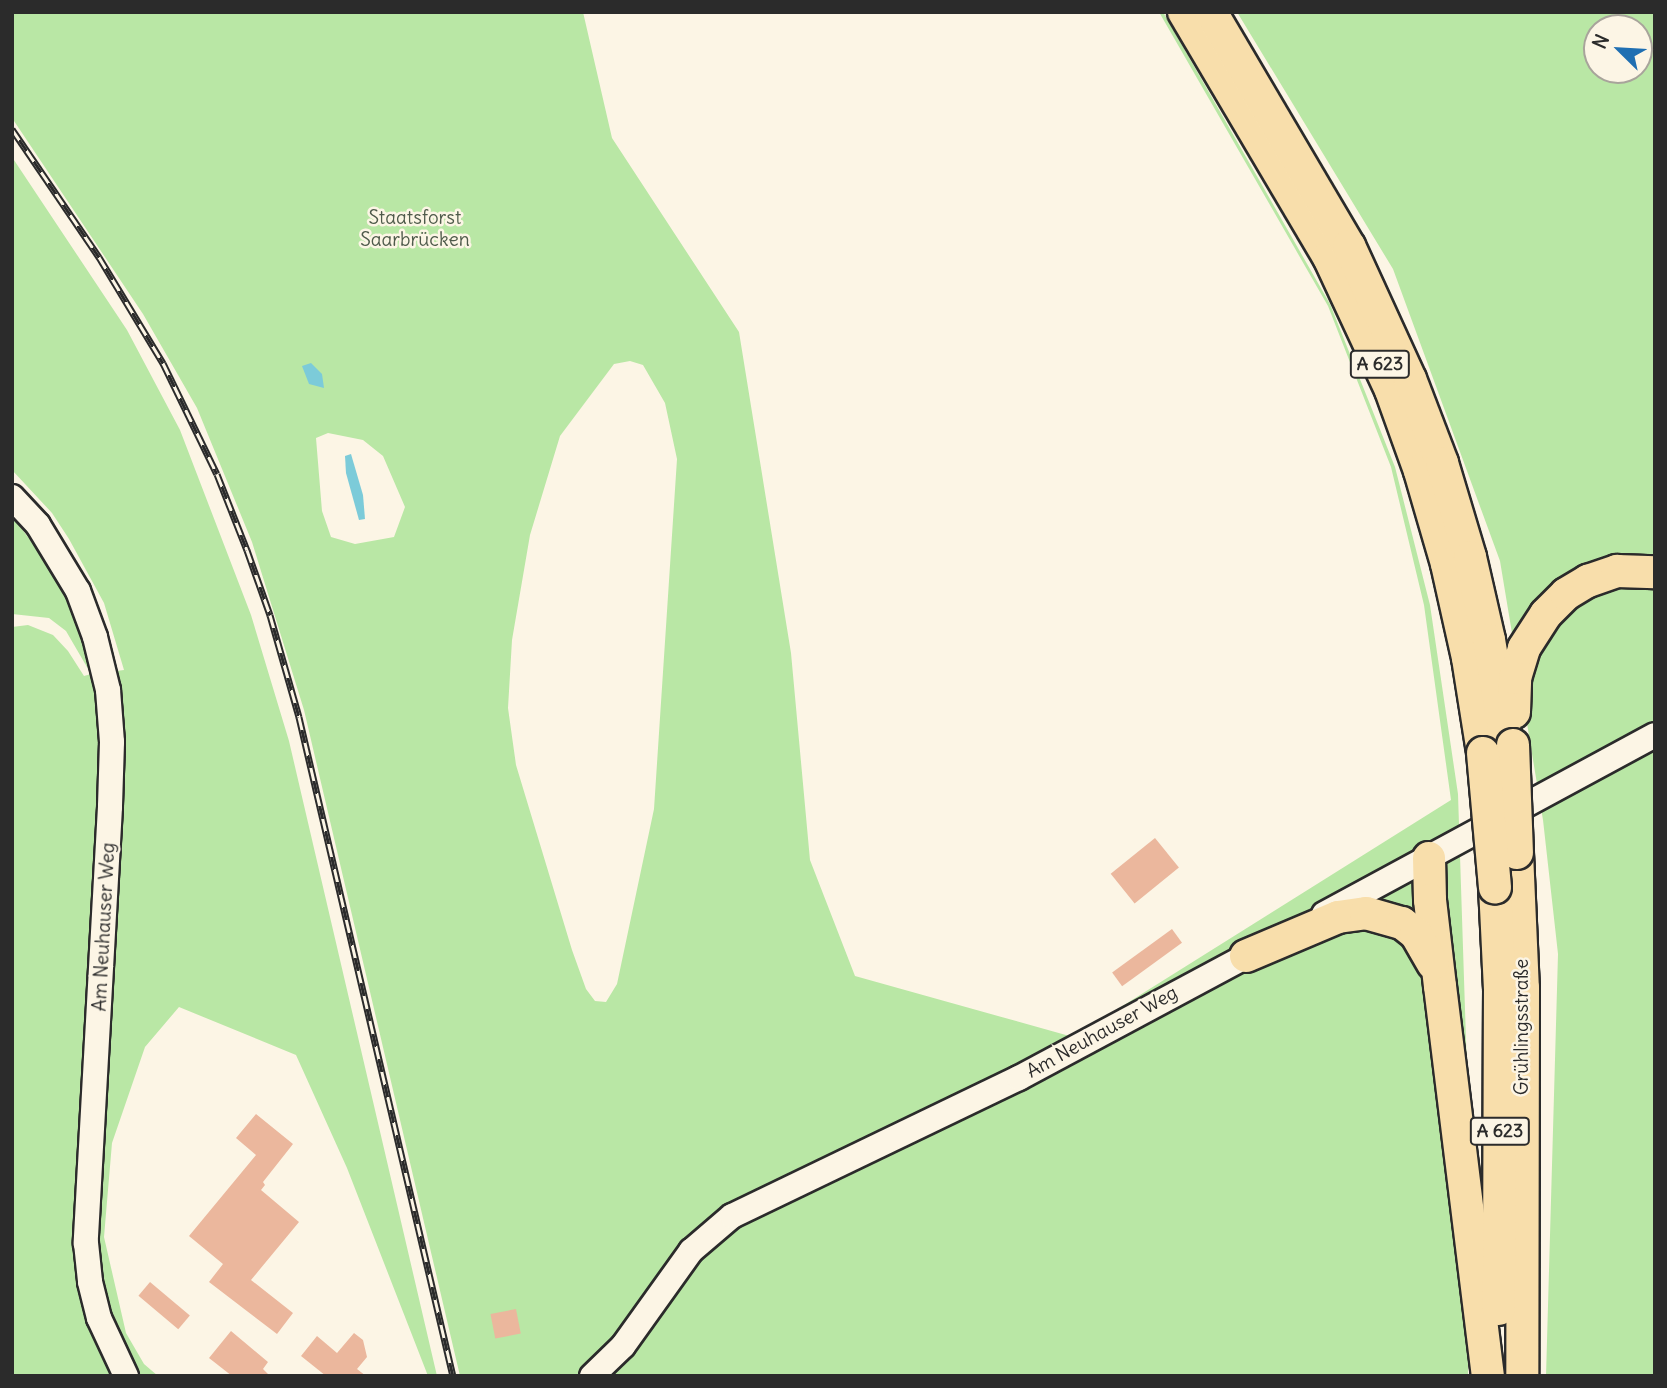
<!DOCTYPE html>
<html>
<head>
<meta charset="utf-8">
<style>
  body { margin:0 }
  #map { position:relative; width:1667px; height:1388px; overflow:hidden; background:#fcf5e5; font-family:Delius,sans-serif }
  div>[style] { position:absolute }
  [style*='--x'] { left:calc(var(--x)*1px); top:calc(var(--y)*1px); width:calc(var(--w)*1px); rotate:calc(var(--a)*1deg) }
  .green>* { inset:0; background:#b9e7a5 }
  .water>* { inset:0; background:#7ccbd9 }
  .building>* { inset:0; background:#ebb79d; transform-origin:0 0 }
  .roads { filter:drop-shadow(2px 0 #2b2b2b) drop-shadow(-2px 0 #2b2b2b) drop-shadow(0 2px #2b2b2b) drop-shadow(0 -2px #2b2b2b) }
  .secondary>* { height:24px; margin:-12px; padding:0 12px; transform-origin:12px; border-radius:12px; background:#fcf5e5 }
  .highway>* { height:32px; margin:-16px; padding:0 16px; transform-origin:16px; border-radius:16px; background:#f8deab }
  .rail>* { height:7px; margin-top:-3.5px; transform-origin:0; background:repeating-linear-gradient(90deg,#fcf5e5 0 13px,#2b2b2b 0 26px); box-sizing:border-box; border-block:2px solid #2b2b2b }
  .bridges { filter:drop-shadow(2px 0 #2b2b2b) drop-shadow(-2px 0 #2b2b2b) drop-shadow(0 2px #2b2b2b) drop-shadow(0 -2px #2b2b2b) }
  .highway-bridge>* { height:32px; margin:-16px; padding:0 16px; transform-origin:16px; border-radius:16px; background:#f8deab }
  span { translate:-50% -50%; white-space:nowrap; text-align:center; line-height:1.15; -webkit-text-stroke:5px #fcf5e5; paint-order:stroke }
  .shield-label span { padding:2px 5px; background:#fcf5e5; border:2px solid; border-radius:5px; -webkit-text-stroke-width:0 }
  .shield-label { font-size:18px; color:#2b2b2b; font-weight:700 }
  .park-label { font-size:19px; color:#4e5a4a }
  .street-label { font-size:19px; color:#2b2b2b }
  .frame { position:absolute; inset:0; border:14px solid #2b2b2b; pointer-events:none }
  .north { position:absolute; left:1583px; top:14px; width:70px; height:70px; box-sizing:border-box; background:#fcf5e5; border:2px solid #a8a49b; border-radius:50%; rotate:294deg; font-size:19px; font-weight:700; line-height:28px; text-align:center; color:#2b2b2b }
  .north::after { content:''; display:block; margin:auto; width:24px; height:32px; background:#1f6fb2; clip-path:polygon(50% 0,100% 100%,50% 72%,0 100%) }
</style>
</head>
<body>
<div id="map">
  <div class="green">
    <i style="clip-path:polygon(evenodd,12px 12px,583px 12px,612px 138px,739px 332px,791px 653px,810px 860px,855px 976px,1073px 1037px,1451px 800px,1424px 605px,1391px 467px,1328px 306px,1159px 12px,1163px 12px,1330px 304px,1395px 467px,1430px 605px,1458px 794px,1470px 1163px,1468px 1376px,460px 1376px,304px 710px,252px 542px,197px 408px,143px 314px,12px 118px,12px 12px,630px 361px,643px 365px,665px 403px,677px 459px,654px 809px,617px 984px,606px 1002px,595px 1001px,586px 989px,572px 950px,516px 765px,508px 708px,512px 640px,530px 535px,560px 436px,614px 364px,630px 361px,12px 12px,328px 433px,363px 440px,383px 456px,405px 507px,394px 537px,355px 544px,331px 537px,322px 511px,316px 438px,328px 433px)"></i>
    <i style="clip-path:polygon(evenodd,1237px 12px,1655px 12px,1655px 1376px,1546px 1376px,1558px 954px,1543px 820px,1500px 561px,1393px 269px,1237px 12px,1597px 28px,1639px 28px,1639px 70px,1597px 70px,1597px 28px)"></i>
    <i style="clip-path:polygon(12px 157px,127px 330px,180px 430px,251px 615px,289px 741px,437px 1376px,428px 1376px,347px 1168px,296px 1055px,179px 1007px,145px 1047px,112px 1143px,104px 1237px,126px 1333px,144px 1364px,158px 1376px,12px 1376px,12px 627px,28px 625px,53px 635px,68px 651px,84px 676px,91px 674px,66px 631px,49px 618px,12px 614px,12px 516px,52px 569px,70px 604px,93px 674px,124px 670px,104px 603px,69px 539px,52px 513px,12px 470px)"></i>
  </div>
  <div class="water">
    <i style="clip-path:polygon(311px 363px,322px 374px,324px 388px,309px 384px,302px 366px)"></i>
    <i style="clip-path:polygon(351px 454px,363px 495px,365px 519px,359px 520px,346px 473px,345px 456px)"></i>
  </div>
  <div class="building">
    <i style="left:1155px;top:838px;width:38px;height:57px;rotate:51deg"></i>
    <i style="left:1172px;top:929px;width:17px;height:74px;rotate:54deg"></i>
    <i style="clip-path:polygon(256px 1114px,293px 1144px,263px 1182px,265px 1185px,261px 1190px,299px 1222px,251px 1280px,293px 1313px,277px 1334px,209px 1282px,223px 1264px,189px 1236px,256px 1155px,236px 1138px)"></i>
    <i style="left:150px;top:1282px;width:52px;height:18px;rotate:40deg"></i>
    <i style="left:516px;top:1309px;width:25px;height:26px;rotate:79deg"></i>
    <i style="clip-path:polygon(231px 1331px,268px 1362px,263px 1369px,270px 1376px,232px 1376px,209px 1358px)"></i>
    <i style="clip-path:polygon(354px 1333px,363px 1340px,367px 1357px,357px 1369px,366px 1376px,326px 1376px,301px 1356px,317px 1336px,337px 1353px)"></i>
  </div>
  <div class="roads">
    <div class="secondary">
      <i style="--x:12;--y:497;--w:38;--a:47"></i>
      <i style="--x:38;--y:525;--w:77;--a:58.8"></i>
      <i style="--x:78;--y:591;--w:49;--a:69.7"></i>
      <i style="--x:95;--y:637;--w:55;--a:76.2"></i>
      <i style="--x:108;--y:690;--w:52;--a:85.6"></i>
      <i style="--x:112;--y:742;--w:65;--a:91.8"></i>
      <i style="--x:110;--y:807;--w:437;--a:93.2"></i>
      <i style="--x:86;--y:1243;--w:39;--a:84"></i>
      <i style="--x:90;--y:1282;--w:37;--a:76"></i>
      <i style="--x:99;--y:1318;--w:64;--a:65"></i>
      <i style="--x:1324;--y:914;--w:376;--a:-28.4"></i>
      <i style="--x:592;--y:1376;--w:43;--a:-44.1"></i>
      <i style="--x:623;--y:1346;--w:117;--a:-54.4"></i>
      <i style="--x:691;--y:1251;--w:54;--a:-40.5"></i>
      <i style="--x:732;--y:1216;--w:318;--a:-25.7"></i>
      <i style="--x:1019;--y:1078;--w:275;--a:-28.2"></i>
    </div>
    <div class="highway">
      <i style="--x:1184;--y:12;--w:285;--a:59.4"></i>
      <i style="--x:1329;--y:257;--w:147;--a:65"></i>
      <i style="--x:1391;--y:390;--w:86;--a:70.3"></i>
      <i style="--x:1420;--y:471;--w:97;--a:73.8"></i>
      <i style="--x:1447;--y:564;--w:96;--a:77.4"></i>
      <i style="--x:1468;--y:658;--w:96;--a:81"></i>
      <i style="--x:1211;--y:12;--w:272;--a:59.5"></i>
      <i style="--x:1349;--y:246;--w:146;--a:65.4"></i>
      <i style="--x:1410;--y:379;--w:90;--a:69.1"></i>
      <i style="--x:1442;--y:463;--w:98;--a:73.4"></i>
      <i style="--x:1470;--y:557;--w:85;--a:77.1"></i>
      <i style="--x:1489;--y:640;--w:107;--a:80.3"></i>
      <i style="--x:1514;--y:712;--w:34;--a:-88"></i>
      <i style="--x:1515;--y:678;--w:31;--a:-73"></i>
      <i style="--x:1524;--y:648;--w:40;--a:-57.1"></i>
      <i style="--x:1546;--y:614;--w:28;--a:-45"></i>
      <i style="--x:1566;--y:594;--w:26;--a:-31"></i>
      <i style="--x:1588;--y:581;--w:31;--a:-19"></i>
      <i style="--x:1617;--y:571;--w:38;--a:2"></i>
      <i style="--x:1517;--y:853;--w:135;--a:87.5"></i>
      <i style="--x:1523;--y:988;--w:388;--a:90.1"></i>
      <i style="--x:1429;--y:858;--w:42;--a:88.6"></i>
      <i style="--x:1430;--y:900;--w:87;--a:83.4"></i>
      <i style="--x:1440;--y:986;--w:393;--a:83"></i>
      <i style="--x:1495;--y:887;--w:101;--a:87.2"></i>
      <i style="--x:1500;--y:988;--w:321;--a:90.2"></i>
      <i style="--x:1246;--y:956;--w:100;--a:-23"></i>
      <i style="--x:1338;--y:917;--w:28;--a:-8"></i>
      <i style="--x:1366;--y:913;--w:37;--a:16"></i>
      <i style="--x:1402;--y:923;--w:18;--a:38"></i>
      <i style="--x:1416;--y:934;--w:34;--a:60"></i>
    </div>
  </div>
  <div class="rail">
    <i style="--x:12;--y:129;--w:155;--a:55.8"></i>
    <i style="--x:99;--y:257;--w:124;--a:58.9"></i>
    <i style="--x:163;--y:363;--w:123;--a:64.1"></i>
    <i style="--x:217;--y:474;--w:82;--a:68.5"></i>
    <i style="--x:247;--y:550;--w:69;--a:70.5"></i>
    <i style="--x:270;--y:615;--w:106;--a:74.1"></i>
    <i style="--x:299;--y:717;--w:677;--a:76.85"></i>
  </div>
  <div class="bridges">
    <div class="highway-bridge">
      <i style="--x:1513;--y:745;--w:108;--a:87.9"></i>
      <i style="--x:1483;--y:753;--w:135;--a:84.9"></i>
    </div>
  </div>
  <div class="shield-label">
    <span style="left:1380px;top:364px">A 623</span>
    <span style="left:1500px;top:1131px">A 623</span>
  </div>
  <div class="park-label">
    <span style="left:415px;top:229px">Staatsforst<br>Saarbrücken</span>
  </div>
  <div class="street-label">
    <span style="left:104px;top:927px;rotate:-87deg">Am Neuhauser Weg</span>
    <span style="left:1522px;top:1027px;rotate:-90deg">Grühlingsstraße</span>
    <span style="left:1102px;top:1032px;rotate:-29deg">Am Neuhauser Weg</span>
  </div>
  <div class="frame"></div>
  <div class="north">N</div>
</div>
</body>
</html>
